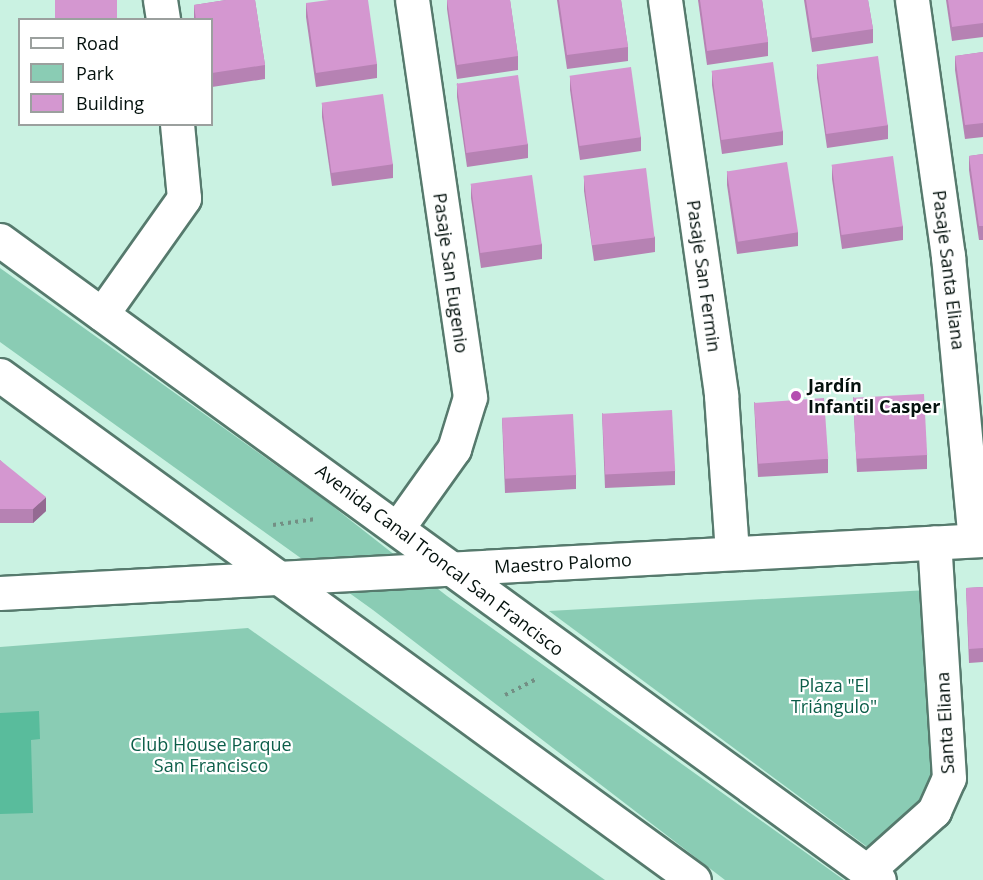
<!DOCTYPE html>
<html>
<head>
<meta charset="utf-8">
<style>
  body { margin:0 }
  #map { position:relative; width:983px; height:880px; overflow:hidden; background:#caf2e2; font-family:"Open Sans",sans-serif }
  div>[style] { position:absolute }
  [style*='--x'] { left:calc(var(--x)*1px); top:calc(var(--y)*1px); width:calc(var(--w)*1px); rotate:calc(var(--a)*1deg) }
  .green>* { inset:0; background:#8accb4 }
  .water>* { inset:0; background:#59bc9c }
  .path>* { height:4px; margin-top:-2px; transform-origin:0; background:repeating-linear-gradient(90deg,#738f84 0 3px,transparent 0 7.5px) }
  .roads { filter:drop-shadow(2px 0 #567a6d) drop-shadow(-2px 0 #567a6d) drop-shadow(0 2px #567a6d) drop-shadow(0 -2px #567a6d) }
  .minor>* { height:33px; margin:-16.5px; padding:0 16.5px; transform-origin:16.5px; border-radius:16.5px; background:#fff }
  .wall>* { inset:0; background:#b682b3 }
  .shaded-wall>* { inset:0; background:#946a92 }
  .building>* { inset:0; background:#d497d0; transform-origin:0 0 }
  .dots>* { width:16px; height:16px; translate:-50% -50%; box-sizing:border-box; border:3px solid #fff; border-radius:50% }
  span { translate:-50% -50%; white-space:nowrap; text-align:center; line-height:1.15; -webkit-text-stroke:4.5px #fff; paint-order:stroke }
  .street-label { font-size:18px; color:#04110d }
  .poi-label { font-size:18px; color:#04110d; font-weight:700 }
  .left { translate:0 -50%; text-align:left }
  .park-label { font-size:18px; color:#0c5e49 }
  .legend { position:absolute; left:18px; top:18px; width:195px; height:108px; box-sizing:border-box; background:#fff; border:2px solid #9ba09e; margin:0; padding:8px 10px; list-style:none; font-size:18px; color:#04110d }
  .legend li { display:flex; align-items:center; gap:12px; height:30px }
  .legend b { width:30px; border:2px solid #9ba09e }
</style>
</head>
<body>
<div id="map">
  <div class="green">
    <i style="clip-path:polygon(0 268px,326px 501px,447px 596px,844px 880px,725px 880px,373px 610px,0 342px)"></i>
    <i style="clip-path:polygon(928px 590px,939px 773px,920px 805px,870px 849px,549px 611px)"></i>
    <i style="clip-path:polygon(248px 628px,605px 880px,0 880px,0 647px)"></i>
  </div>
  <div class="water">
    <i style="clip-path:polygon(39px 711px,40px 739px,31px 740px,33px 813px,0 814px,0 713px)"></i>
  </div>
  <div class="path">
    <i style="--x:273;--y:525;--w:43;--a:-7.9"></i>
    <i style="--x:505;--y:695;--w:35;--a:-27"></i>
  </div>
  <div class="roads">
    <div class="minor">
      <i style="--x:160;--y:0;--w:20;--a:81"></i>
      <i style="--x:665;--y:0;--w:399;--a:81.9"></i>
      <i style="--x:721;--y:395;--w:158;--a:86"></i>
      <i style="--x:912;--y:0;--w:259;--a:82"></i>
      <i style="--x:948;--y:256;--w:285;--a:84.6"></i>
      <i style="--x:0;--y:240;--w:1087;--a:36.06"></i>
      <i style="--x:102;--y:314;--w:142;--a:-54.7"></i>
      <i style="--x:184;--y:198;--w:74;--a:-95.4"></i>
      <i style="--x:0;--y:375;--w:858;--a:36.04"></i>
      <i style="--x:399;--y:526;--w:95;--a:-54.5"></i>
      <i style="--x:454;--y:449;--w:54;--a:-72.9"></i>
      <i style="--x:470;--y:397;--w:401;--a:-98.3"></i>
      <i style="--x:0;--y:593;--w:984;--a:-3.09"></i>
      <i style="--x:868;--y:870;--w:89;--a:-41.8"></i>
      <i style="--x:934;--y:811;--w:36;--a:-66"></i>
      <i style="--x:949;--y:778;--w:236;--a:-93.6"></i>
    </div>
  </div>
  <div class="wall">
    <i style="clip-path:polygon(55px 0,120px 20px,56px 20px)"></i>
    <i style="clip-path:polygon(226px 0,255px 0,265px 65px,265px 79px,212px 87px,212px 20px,194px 20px,194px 5px)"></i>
    <i style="clip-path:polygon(447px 0,510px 0,518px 56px,518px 70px,457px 79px,447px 9px)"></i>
    <i style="clip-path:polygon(557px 0,621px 0,628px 47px,628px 61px,567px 69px)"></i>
    <i style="clip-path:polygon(698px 0,762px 0,768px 42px,768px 56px,707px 65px)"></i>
    <i style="clip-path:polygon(804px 0,868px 0,873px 29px,873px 43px,812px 52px)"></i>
    <i style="clip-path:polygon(946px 0,983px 0,983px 37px,952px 41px)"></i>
    <i style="clip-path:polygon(306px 3px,377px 64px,377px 78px,316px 87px,306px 17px)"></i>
    <i style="clip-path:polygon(983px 52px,983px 137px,965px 139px,955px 70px,955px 56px)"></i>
    <i style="clip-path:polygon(817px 64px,888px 125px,888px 139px,827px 148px,817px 78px)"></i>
    <i style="clip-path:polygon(712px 71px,783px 131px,783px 145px,722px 154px,712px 85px)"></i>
    <i style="clip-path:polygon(570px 76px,641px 137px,641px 151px,580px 160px,570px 90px)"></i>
    <i style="clip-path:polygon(457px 83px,528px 144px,528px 158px,467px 167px,457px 97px)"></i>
    <i style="clip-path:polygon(322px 103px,393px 164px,393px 178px,332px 186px,322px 117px)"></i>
    <i style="clip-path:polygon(983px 154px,983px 240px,979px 240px,969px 170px,969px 156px)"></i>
    <i style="clip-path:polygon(832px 165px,903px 226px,903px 240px,842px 249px,832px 179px)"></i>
    <i style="clip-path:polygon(727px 171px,798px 232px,798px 246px,737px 254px,727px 185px)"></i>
    <i style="clip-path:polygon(584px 177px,655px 237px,655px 252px,594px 261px,584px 191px)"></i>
    <i style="clip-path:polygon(471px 184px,542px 244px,542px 259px,481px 268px,471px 198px)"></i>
    <i style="clip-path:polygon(853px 397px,927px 455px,927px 469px,857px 472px)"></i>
    <i style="clip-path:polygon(754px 402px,828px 459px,828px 473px,758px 477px)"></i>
    <i style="clip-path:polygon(602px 413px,675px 471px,675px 485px,605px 488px)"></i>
    <i style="clip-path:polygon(502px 418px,576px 475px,576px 489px,505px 493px)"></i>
    <i style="clip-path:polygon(0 460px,46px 511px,33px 523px,0 523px)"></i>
    <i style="clip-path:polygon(983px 587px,983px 662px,969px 663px,966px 588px)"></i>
  </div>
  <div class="shaded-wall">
    <i style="clip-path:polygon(46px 497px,46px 511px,33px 523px,33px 509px)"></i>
  </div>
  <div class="building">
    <i style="left:55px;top:0;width:62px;height:20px"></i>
    <i style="clip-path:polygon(226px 0,255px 0,265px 65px,212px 73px,212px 20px,196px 20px,194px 5px)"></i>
    <i style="clip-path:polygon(329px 0,368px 0,377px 64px,316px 73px,306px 3px)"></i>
    <i style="clip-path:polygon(447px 0,510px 0,518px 56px,457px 65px)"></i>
    <i style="clip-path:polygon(559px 0,621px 0,628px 47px,567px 55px)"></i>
    <i style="clip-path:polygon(700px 0,762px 0,768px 42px,707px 51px)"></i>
    <i style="clip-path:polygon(806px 0,868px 0,873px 29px,812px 38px)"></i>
    <i style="clip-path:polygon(948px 0,983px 0,983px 23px,952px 27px)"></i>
    <i style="clip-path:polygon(983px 52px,983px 123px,965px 125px,955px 56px)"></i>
    <i style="left:878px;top:56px;width:70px;height:62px;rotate:82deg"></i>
    <i style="left:773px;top:62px;width:70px;height:62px;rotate:82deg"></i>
    <i style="left:631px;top:67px;width:71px;height:62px;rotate:82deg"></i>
    <i style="left:518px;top:75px;width:70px;height:62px;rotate:82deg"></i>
    <i style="left:383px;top:94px;width:71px;height:62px;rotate:82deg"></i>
    <i style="clip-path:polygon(983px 154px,983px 226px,979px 226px,969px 156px)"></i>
    <i style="left:893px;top:156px;width:71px;height:62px;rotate:82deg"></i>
    <i style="left:787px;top:162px;width:71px;height:61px;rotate:81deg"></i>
    <i style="left:646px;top:168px;width:70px;height:63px;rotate:83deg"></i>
    <i style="left:532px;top:175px;width:70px;height:62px;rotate:82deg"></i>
    <i style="left:924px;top:394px;width:61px;height:71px;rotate:87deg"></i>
    <i style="left:824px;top:398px;width:61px;height:70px;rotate:86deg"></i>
    <i style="left:672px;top:410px;width:61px;height:70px;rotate:87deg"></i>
    <i style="left:573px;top:414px;width:61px;height:71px;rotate:87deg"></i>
    <i style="clip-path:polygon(0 460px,46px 497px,33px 509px,0 509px)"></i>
    <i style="clip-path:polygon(983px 587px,983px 648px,969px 649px,966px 588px)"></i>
  </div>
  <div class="dots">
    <i style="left:796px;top:396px;background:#b44db0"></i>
  </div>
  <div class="street-label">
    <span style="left:949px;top:270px;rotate:83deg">Pasaje Santa Eliana</span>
    <span style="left:451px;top:273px;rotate:82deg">Pasaje San Eugenio</span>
    <span style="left:704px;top:276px;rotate:82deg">Pasaje San Fermin</span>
    <span style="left:440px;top:560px;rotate:37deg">Avenida Canal Troncal San Francisco</span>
    <span style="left:563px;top:563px;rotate:-3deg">Maestro Palomo</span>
    <span style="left:945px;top:723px;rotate:-93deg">Santa Eliana</span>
  </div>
  <div class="poi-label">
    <span class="left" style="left:808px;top:396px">Jardín<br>Infantil Casper</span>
  </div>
  <div class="park-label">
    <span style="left:834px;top:696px">Plaza "El<br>Triángulo"</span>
    <span style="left:211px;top:755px">Club House Parque<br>San Francisco</span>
  </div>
  <ul class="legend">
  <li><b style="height:8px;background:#fff"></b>Road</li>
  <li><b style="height:16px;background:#8accb4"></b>Park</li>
  <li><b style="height:16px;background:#d497d0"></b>Building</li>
  </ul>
</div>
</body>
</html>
